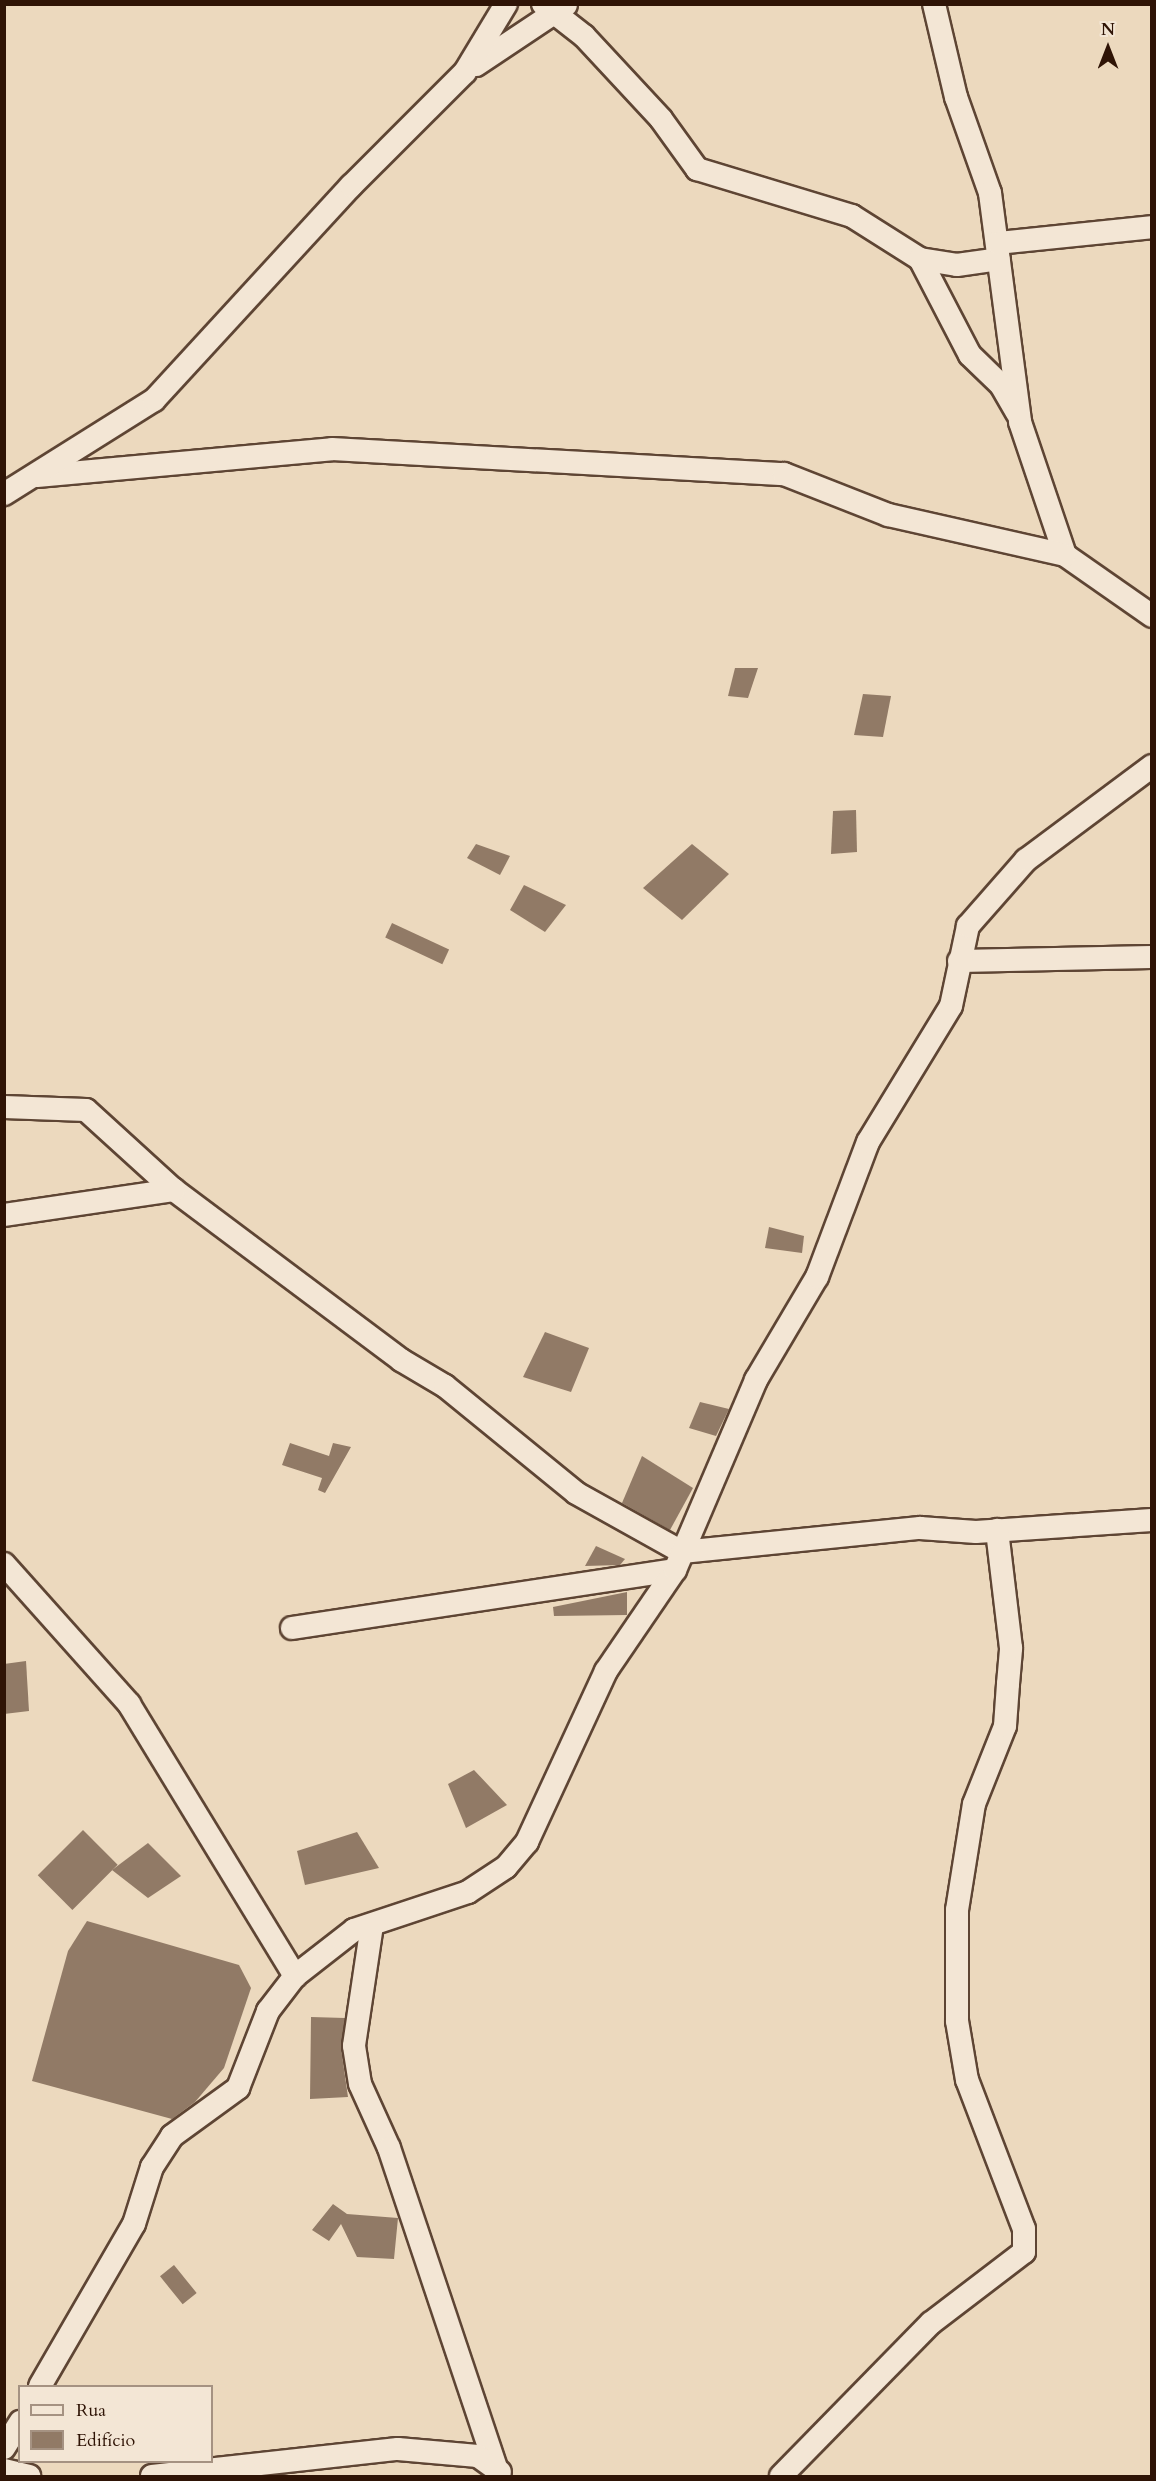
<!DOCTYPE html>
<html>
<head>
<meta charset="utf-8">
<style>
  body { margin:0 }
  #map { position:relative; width:1156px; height:2481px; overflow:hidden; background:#ecd9be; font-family:Cardo,serif }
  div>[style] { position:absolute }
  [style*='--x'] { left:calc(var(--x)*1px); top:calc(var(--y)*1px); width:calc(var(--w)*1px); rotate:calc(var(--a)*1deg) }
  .building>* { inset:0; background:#917a66; transform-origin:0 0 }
  .roads { filter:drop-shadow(2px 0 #5e4534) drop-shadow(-2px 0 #5e4534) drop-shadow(0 2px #5e4534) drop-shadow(0 -2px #5e4534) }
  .minor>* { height:22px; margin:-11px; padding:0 11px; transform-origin:11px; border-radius:11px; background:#f3e6d5 }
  span { translate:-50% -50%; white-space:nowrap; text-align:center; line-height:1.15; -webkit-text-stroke:6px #f3e6d5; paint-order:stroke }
  .frame { position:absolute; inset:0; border:6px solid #2f1406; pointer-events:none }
  .legend { position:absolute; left:18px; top:2385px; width:195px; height:78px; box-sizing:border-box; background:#f3e6d5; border:2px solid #a59282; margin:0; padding:8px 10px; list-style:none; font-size:18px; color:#2f1406 }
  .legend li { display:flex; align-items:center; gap:12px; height:30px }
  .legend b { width:30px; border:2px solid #a59282 }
  .north { position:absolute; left:1078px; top:18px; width:60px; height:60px; -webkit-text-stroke:4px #f3e6d5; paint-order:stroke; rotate:0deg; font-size:16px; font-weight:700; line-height:24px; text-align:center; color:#2f1406 }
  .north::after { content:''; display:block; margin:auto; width:21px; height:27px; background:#2f1406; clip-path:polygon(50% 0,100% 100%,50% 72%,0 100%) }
</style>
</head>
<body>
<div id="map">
  <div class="building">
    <i style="clip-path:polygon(735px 668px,758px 668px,748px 698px,728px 696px)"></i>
    <i style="clip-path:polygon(863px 694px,891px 696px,883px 737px,854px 735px)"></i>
    <i style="clip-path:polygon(856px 810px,857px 852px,831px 854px,833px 811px)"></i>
    <i style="clip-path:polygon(476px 844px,510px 856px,500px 875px,467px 858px)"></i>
    <i style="clip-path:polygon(692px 844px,729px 874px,682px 920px,643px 888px)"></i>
    <i style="clip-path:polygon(524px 885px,566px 905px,545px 932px,510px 910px)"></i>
    <i style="left:392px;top:923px;width:63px;height:16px;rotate:25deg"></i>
    <i style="clip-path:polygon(769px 1227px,804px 1236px,802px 1253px,765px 1248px)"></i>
    <i style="clip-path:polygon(545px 1332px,589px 1348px,571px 1392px,523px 1377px)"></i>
    <i style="clip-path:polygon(700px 1402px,729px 1409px,716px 1436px,689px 1428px)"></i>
    <i style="clip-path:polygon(290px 1443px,329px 1456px,333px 1443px,351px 1447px,325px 1493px,318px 1490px,322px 1478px,282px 1465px)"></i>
    <i style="clip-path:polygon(642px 1456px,693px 1488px,670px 1530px,622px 1503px)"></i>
    <i style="clip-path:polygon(596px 1546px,625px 1559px,620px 1565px,585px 1566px)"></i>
    <i style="clip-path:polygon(627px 1592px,627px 1615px,554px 1616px,553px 1607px)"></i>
    <i style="clip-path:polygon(26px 1661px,29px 1711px,4px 1714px,4px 1664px)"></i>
    <i style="clip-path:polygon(474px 1770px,507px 1805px,466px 1828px,448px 1784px)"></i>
    <i style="left:83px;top:1830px;width:49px;height:64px;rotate:45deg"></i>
    <i style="clip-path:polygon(357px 1832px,379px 1868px,305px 1885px,297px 1851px)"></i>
    <i style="clip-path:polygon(148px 1843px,181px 1876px,148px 1898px,112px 1870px)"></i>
    <i style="clip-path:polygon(87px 1921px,239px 1965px,251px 1988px,224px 2068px,195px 2102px,172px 2119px,32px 2081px,68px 1951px)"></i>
    <i style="clip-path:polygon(311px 2017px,345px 2018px,341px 2048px,348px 2097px,310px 2099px)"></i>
    <i style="clip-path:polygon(333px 2204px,347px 2214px,398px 2218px,394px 2259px,357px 2257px,341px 2224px,329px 2241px,312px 2230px)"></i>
    <i style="left:174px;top:2265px;width:36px;height:18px;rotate:51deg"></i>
  </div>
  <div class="roads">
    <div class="minor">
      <i style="--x:543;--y:4;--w:52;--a:38"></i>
      <i style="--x:584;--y:36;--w:113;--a:47.1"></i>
      <i style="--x:661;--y:119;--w:62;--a:54.2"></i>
      <i style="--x:697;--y:169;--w:162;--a:16.9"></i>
      <i style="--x:852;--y:216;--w:80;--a:32.3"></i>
      <i style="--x:920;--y:259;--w:37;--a:9"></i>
      <i style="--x:957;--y:265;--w:42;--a:-8.1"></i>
      <i style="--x:934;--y:4;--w:96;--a:76.7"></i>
      <i style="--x:956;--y:97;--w:102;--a:70.5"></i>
      <i style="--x:990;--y:193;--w:231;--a:82.5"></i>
      <i style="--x:1020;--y:422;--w:140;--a:71.3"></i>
      <i style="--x:1065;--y:555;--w:106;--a:35"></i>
      <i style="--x:476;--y:65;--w:108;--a:-33.7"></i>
      <i style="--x:998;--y:243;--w:155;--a:-5.9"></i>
      <i style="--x:920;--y:259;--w:108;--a:62.5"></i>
      <i style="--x:970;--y:355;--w:43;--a:44.1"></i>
      <i style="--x:1001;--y:385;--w:32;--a:60"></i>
      <i style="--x:37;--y:476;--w:296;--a:-5.2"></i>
      <i style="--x:332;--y:449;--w:453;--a:3.2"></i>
      <i style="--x:784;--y:474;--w:112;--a:21.5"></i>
      <i style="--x:888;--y:515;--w:181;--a:12.7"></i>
      <i style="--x:4;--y:494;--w:177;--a:-32.1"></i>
      <i style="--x:154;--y:400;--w:291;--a:-47.4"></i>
      <i style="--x:351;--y:186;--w:161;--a:-45"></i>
      <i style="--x:465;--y:72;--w:79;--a:-58.9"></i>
      <i style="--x:959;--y:961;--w:193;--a:-1.2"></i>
      <i style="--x:4;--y:1107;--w:82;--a:2.1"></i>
      <i style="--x:86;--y:1110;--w:119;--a:42.3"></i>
      <i style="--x:174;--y:1190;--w:284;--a:36.8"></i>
      <i style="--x:401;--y:1360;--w:51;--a:30.6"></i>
      <i style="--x:445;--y:1386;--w:169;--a:39.2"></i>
      <i style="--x:576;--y:1493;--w:121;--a:29.1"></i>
      <i style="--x:682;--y:1552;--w:239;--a:-5.8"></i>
      <i style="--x:920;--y:1528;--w:56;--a:4.1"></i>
      <i style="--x:976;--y:1532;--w:176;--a:-3.9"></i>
      <i style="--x:4;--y:1215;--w:172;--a:-8.4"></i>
      <i style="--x:4;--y:1564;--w:188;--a:48.2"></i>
      <i style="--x:129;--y:1704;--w:319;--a:58.6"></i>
      <i style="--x:292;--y:1628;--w:387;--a:-8.6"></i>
      <i style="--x:372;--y:1925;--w:122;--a:98.5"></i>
      <i style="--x:354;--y:2046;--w:38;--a:81"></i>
      <i style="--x:360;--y:2084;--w:70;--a:65.6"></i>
      <i style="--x:389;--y:2148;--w:336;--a:71.5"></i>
      <i style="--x:40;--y:2386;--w:187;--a:-59.9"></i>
      <i style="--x:134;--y:2224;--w:60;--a:-72.5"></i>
      <i style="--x:152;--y:2167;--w:37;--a:-57"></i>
      <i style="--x:172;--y:2136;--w:82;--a:-36"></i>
      <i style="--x:238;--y:2088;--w:83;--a:-68.7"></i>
      <i style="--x:268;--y:2011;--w:44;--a:-52.4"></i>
      <i style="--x:295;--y:1976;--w:75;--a:-37.9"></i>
      <i style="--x:354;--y:1930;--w:120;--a:-18.4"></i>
      <i style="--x:468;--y:1892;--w:45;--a:-33.3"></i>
      <i style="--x:506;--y:1867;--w:33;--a:-50"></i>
      <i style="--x:527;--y:1842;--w:188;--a:-65.2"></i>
      <i style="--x:606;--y:1671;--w:122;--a:-55.7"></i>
      <i style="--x:675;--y:1570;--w:207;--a:-66.9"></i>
      <i style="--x:756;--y:1380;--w:120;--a:-59.4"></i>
      <i style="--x:817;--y:1277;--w:144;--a:-69.3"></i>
      <i style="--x:868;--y:1142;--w:159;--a:-58.6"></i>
      <i style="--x:951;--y:1006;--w:82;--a:-78"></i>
      <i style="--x:968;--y:926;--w:88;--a:-48.7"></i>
      <i style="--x:1026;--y:860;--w:157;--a:-36.7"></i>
      <i style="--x:4;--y:2448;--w:31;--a:-58"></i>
      <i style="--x:4;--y:2470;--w:26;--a:13"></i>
      <i style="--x:152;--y:2476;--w:247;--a:-6.3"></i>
      <i style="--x:398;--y:2449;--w:80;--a:5"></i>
      <i style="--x:478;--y:2456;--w:27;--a:36"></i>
      <i style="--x:781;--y:2476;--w:214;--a:-45.6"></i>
      <i style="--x:931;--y:2323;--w:117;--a:-37.4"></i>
      <i style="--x:1024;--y:2252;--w:23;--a:-90"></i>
      <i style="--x:1024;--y:2229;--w:160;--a:-110.9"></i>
      <i style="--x:967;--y:2080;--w:60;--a:-99.6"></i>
      <i style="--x:957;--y:2021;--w:111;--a:-90"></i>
      <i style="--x:957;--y:1910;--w:107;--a:-80.9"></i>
      <i style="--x:974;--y:1804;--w:84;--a:-68.3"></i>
      <i style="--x:1005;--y:1726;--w:42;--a:-85.9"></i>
      <i style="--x:1008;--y:1684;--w:36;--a:-85"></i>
      <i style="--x:1011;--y:1648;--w:119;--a:-96.8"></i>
    </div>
  </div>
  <div class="frame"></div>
  <ul class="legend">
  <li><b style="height:8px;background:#f3e6d5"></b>Rua</li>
  <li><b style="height:16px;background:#917a66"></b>Edifício</li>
  </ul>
  <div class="north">N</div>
</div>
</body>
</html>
